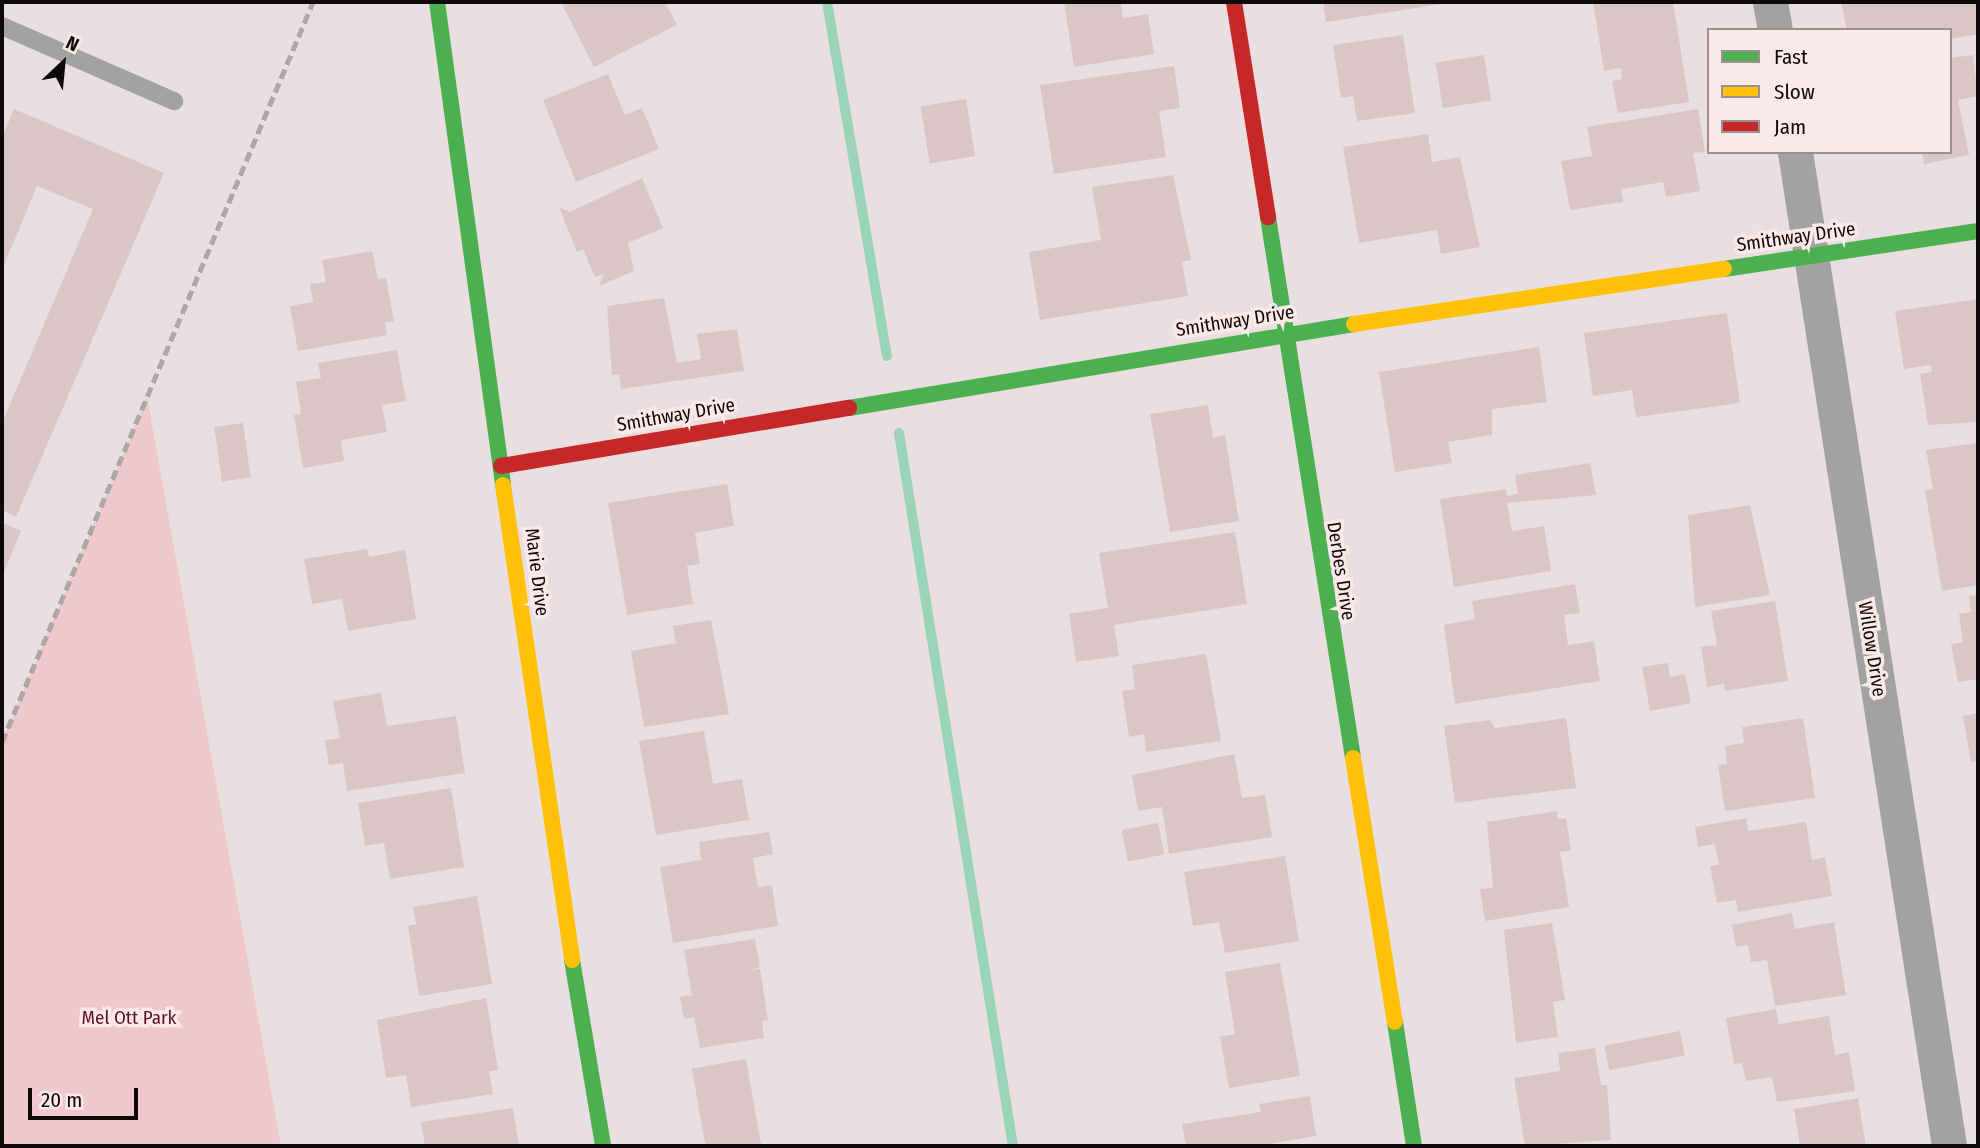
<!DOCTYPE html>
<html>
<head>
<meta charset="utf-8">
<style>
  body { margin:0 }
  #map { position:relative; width:1980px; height:1148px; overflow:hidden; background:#e9dfe0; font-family:"Fira Sans Condensed",sans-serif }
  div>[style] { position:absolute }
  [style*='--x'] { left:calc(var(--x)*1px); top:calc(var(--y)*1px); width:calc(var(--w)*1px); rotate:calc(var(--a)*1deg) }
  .green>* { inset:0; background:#eec8cd }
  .stream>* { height:10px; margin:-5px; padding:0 5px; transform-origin:5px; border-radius:5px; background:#99d4ba }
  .building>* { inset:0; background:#dac6c9; transform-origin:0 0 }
  .lane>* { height:18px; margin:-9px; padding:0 9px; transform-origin:9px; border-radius:9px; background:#a2a2a1 }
  .street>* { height:35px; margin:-17.5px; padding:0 17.5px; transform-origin:17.5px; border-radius:17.5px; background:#a2a2a1 }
  .fast>* { height:16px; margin:-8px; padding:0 8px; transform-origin:8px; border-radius:8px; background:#4caf50 }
  .slow>* { height:16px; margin:-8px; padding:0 8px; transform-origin:8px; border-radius:8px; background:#ffc107 }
  .jam>* { height:16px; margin:-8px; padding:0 8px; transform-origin:8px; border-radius:8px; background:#c62828 }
  .rail>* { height:5px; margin-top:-2.5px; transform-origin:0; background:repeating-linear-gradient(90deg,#aca8a9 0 10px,transparent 0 15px) }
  span { translate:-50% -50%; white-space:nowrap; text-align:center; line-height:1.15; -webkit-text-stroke:7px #fae8ea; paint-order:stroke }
  .street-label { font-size:19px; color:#0f0a0a }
  .park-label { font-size:19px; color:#5c1226 }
  .frame { position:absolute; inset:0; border:4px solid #0f0a0a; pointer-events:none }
  .legend { position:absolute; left:1707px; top:28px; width:245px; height:126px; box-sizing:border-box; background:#fae8ea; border:2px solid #9c8f90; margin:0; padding:9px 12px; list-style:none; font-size:21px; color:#0f0a0a }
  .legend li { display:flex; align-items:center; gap:14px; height:35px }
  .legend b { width:35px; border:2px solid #9c8f90 }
  .north { position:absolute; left:28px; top:28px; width:70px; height:70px; -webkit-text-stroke:5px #fae8ea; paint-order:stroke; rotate:26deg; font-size:19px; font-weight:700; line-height:28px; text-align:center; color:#0f0a0a }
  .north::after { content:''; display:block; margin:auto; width:24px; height:32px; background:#0f0a0a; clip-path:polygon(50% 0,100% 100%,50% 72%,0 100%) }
  .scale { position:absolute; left:28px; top:1088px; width:110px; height:32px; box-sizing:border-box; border:4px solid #0f0a0a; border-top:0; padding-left:9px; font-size:21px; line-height:24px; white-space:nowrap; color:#0f0a0a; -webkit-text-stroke:5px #fae8ea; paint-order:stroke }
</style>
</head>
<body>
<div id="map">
  <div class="green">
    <i style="clip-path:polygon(147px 397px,281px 1146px,2px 1146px,2px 742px)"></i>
  </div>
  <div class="stream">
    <i style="--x:827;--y:2;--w:359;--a:80.4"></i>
    <i style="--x:899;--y:433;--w:722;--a:80.92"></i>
  </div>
  <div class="building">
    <i style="clip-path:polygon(561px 2px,665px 2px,677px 25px,594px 67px)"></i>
    <i style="clip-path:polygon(1064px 2px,1121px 2px,1123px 18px,1148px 14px,1154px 54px,1074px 67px)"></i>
    <i style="clip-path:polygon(1323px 2px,1448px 2px,1448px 3px,1326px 22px)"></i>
    <i style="clip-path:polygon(1593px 2px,1673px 2px,1689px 102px,1618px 113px,1612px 81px,1622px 79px,1621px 68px,1604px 71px)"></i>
    <i style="clip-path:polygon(1841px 2px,1978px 2px,1978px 34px,1950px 39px,1950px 30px,1847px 30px)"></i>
    <i style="clip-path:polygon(1403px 35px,1415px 113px,1357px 121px,1353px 96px,1341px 98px,1333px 45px)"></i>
    <i style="left:1484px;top:55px;width:46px;height:49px;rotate:81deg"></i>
    <i style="clip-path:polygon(1973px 55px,1978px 96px,1958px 100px,1969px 155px,1924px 164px,1922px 152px,1950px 152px,1950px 58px)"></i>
    <i style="clip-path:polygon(1174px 66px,1180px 108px,1159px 111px,1166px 157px,1054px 174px,1040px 85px)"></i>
    <i style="clip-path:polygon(608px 74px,625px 115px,642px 108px,659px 149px,576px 182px,543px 100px)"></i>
    <i style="left:966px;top:99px;width:58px;height:46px;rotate:81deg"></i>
    <i style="clip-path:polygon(14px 109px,164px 173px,16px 517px,2px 510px,2px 423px,93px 209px,37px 186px,2px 270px,2px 137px)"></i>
    <i style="clip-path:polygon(1698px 109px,1705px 152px,1693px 153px,1700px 191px,1666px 197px,1663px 182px,1621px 189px,1623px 202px,1570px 210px,1561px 161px,1592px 156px,1587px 127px)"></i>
    <i style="clip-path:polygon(1428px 134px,1432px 162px,1460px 157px,1480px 247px,1441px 254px,1437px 230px,1359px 243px,1343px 147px)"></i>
    <i style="clip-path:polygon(1173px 175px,1191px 260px,1182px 262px,1188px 296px,1040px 320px,1029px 252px,1101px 240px,1092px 187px)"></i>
    <i style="clip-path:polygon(642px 178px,663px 228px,628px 243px,634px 271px,599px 286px,604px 274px,595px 277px,583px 249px,577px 252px,559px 207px,570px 212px)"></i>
    <i style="clip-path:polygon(372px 251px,378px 279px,386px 278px,394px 321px,385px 323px,387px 335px,298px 351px,290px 306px,313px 302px,310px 284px,326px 282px,322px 260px)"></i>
    <i style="clip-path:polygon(664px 298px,677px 363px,701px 359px,697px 334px,737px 329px,744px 371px,621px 389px,619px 374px,612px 375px,607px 306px)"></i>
    <i style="clip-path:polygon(1978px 299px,1978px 422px,1928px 425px,1920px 374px,1932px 372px,1931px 365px,1904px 369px,1895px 311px)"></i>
    <i style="clip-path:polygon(1727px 313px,1740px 403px,1636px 417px,1632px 390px,1593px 396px,1584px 333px)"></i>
    <i style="clip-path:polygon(1539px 347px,1547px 402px,1492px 409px,1492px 435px,1448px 442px,1452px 463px,1395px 472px,1379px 372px)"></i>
    <i style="clip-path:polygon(397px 350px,406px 401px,382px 405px,387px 432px,341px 440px,344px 461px,303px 468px,294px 415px,301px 414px,296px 382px,321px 378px,318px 363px)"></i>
    <i style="clip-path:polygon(1208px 405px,1213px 438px,1225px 435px,1239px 521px,1170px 532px,1150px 414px)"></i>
    <i style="left:243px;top:423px;width:55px;height:29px;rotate:82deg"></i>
    <i style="clip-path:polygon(1978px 443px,1978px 585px,1942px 591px,1925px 490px,1933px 489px,1926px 450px)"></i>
    <i style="clip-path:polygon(1590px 463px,1596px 495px,1507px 503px,1512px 531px,1544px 526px,1551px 571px,1454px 587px,1440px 499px,1506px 489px,1507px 496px,1518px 494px,1515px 475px)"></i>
    <i style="clip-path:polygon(727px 484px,734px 526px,695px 533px,700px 564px,687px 566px,693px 604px,627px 615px,608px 503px)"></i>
    <i style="clip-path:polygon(1750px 505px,1770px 595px,1695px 607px,1688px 515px)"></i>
    <i style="clip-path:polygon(2px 522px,21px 531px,2px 577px)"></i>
    <i style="clip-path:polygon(1235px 532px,1247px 604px,1114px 625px,1119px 656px,1076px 662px,1069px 614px,1108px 608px,1099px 553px)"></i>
    <i style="clip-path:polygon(367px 549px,369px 557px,405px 550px,416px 619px,348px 631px,342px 599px,312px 604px,304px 559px)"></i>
    <i style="clip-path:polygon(1575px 584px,1580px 613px,1564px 615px,1568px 645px,1594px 641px,1600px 681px,1455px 704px,1444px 625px,1475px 619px,1472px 601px)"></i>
    <i style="clip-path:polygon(1978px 595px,1978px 679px,1958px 682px,1951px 644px,1963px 642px,1959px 614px,1971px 612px,1969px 596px)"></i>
    <i style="clip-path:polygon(1775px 601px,1788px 681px,1725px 691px,1724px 684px,1707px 687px,1701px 647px,1717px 645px,1711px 611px)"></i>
    <i style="clip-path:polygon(711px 620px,729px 714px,644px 727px,631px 651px,676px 643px,673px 626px)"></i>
    <i style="clip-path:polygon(1206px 654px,1221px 741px,1146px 752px,1144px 734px,1129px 737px,1122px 691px,1135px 689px,1132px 665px)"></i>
    <i style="clip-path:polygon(1668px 663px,1670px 677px,1685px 674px,1691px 703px,1650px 711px,1642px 667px)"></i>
    <i style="clip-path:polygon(381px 693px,387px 726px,456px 716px,465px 773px,347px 791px,343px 763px,329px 765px,325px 740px,340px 738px,333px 701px)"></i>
    <i style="clip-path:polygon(1978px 713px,1978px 761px,1971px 762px,1963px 716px)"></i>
    <i style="clip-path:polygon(1566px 718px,1576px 788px,1455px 803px,1444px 726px,1490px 720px,1495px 728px)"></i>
    <i style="clip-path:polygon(1803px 718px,1815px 798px,1725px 811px,1718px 765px,1727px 764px,1725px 746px,1744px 743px,1742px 727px)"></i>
    <i style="clip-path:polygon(704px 731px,713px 784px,742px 779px,749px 820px,656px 835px,639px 741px)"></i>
    <i style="clip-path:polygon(1234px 754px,1242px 798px,1265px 795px,1272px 837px,1169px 854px,1162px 807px,1138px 811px,1132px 775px)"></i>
    <i style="clip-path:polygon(451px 788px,464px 867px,390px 879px,384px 843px,365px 846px,358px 803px)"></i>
    <i style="clip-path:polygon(1557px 811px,1558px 819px,1566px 818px,1571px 850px,1560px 852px,1569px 907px,1485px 921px,1480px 889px,1493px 888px,1487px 822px)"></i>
    <i style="clip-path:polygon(1746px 818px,1748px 831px,1806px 822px,1812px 860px,1825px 857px,1832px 896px,1738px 912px,1736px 900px,1717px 903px,1710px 866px,1719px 865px,1715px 844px,1698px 847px,1695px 827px)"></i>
    <i style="left:1158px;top:823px;width:32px;height:37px;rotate:79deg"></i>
    <i style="clip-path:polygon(769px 832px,773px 854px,753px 858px,758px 887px,772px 885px,778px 926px,673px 943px,660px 867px,701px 860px,699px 842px)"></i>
    <i style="clip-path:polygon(1285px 856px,1299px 941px,1225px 953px,1219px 922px,1193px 926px,1184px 872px)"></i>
    <i style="clip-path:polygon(477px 896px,492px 984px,419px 996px,408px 926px,416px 924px,413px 907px)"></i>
    <i style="clip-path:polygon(1792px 913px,1795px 929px,1834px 922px,1846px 995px,1775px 1006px,1767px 960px,1751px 962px,1748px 945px,1736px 947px,1732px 925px)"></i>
    <i style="clip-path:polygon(1552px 923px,1565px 1000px,1553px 1002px,1558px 1037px,1516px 1043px,1504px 930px)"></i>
    <i style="clip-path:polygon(755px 939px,760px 967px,750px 970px,760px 969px,768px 1020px,762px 1021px,764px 1038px,700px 1048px,694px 1017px,684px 1019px,680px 997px,692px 995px,684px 950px)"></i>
    <i style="clip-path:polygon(1280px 963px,1300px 1076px,1229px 1088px,1220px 1037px,1235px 1034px,1225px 972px)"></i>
    <i style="clip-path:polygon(486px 998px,498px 1070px,489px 1071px,493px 1094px,411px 1107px,406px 1075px,386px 1078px,377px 1020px)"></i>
    <i style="clip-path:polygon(1776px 1009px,1779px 1024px,1829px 1016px,1835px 1055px,1849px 1052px,1855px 1091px,1777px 1102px,1772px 1077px,1746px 1081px,1742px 1063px,1734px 1064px,1726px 1018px)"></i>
    <i style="left:1680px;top:1031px;width:25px;height:77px;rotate:79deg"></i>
    <i style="clip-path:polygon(1595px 1048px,1601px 1085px,1607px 1085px,1611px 1140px,1525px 1146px,1514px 1078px,1560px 1071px,1558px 1053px)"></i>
    <i style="left:746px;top:1059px;width:88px;height:55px;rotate:80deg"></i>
    <i style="clip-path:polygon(1310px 1096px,1316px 1136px,1257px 1146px,1186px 1146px,1182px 1124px,1261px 1112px,1259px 1104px)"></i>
    <i style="clip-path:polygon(1858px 1098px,1866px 1146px,1800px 1146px,1794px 1109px)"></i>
    <i style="clip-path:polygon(513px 1108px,519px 1146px,425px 1146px,421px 1122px)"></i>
  </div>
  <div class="lane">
    <i style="--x:2;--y:26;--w:188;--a:23.6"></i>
  </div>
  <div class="street">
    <i style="--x:1770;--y:2;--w:28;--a:80"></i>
    <i style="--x:1795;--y:152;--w:1006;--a:81.19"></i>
  </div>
  <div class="fast">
    <i style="--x:437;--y:2;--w:487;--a:82.2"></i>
    <i style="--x:1268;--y:217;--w:548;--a:81.07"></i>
    <i style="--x:1724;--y:269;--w:257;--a:-8.5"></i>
    <i style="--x:849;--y:408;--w:512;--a:-9.44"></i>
    <i style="--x:572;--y:960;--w:189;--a:80.5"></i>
    <i style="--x:1395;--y:1022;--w:125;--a:81.3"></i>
  </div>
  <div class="slow">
    <i style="--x:1354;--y:324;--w:374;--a:-8.5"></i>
    <i style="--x:503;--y:485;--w:480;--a:81.7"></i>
    <i style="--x:1353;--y:758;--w:267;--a:81"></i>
  </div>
  <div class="jam">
    <i style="--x:1234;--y:2;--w:218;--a:81"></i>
    <i style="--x:501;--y:466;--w:353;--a:-9.5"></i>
  </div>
  <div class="rail">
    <i style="--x:2;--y:742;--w:803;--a:-67.2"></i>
  </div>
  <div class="street-label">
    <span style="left:1796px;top:237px;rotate:-8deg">Smithway Drive</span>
    <span style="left:1235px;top:321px;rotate:-9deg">Smithway Drive</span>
    <span style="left:676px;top:415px;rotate:-10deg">Smithway Drive</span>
    <span style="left:1341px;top:571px;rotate:81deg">Derbes Drive</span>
    <span style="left:537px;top:572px;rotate:83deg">Marie Drive</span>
    <span style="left:1872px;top:649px;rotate:81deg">Willow Drive</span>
  </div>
  <div class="park-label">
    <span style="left:129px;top:1018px">Mel Ott Park</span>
  </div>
  <div class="frame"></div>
  <ul class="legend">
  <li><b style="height:9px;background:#4caf50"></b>Fast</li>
  <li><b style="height:9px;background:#ffc107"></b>Slow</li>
  <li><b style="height:9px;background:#c62828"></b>Jam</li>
  </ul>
  <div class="north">N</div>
  <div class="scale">20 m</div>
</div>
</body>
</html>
